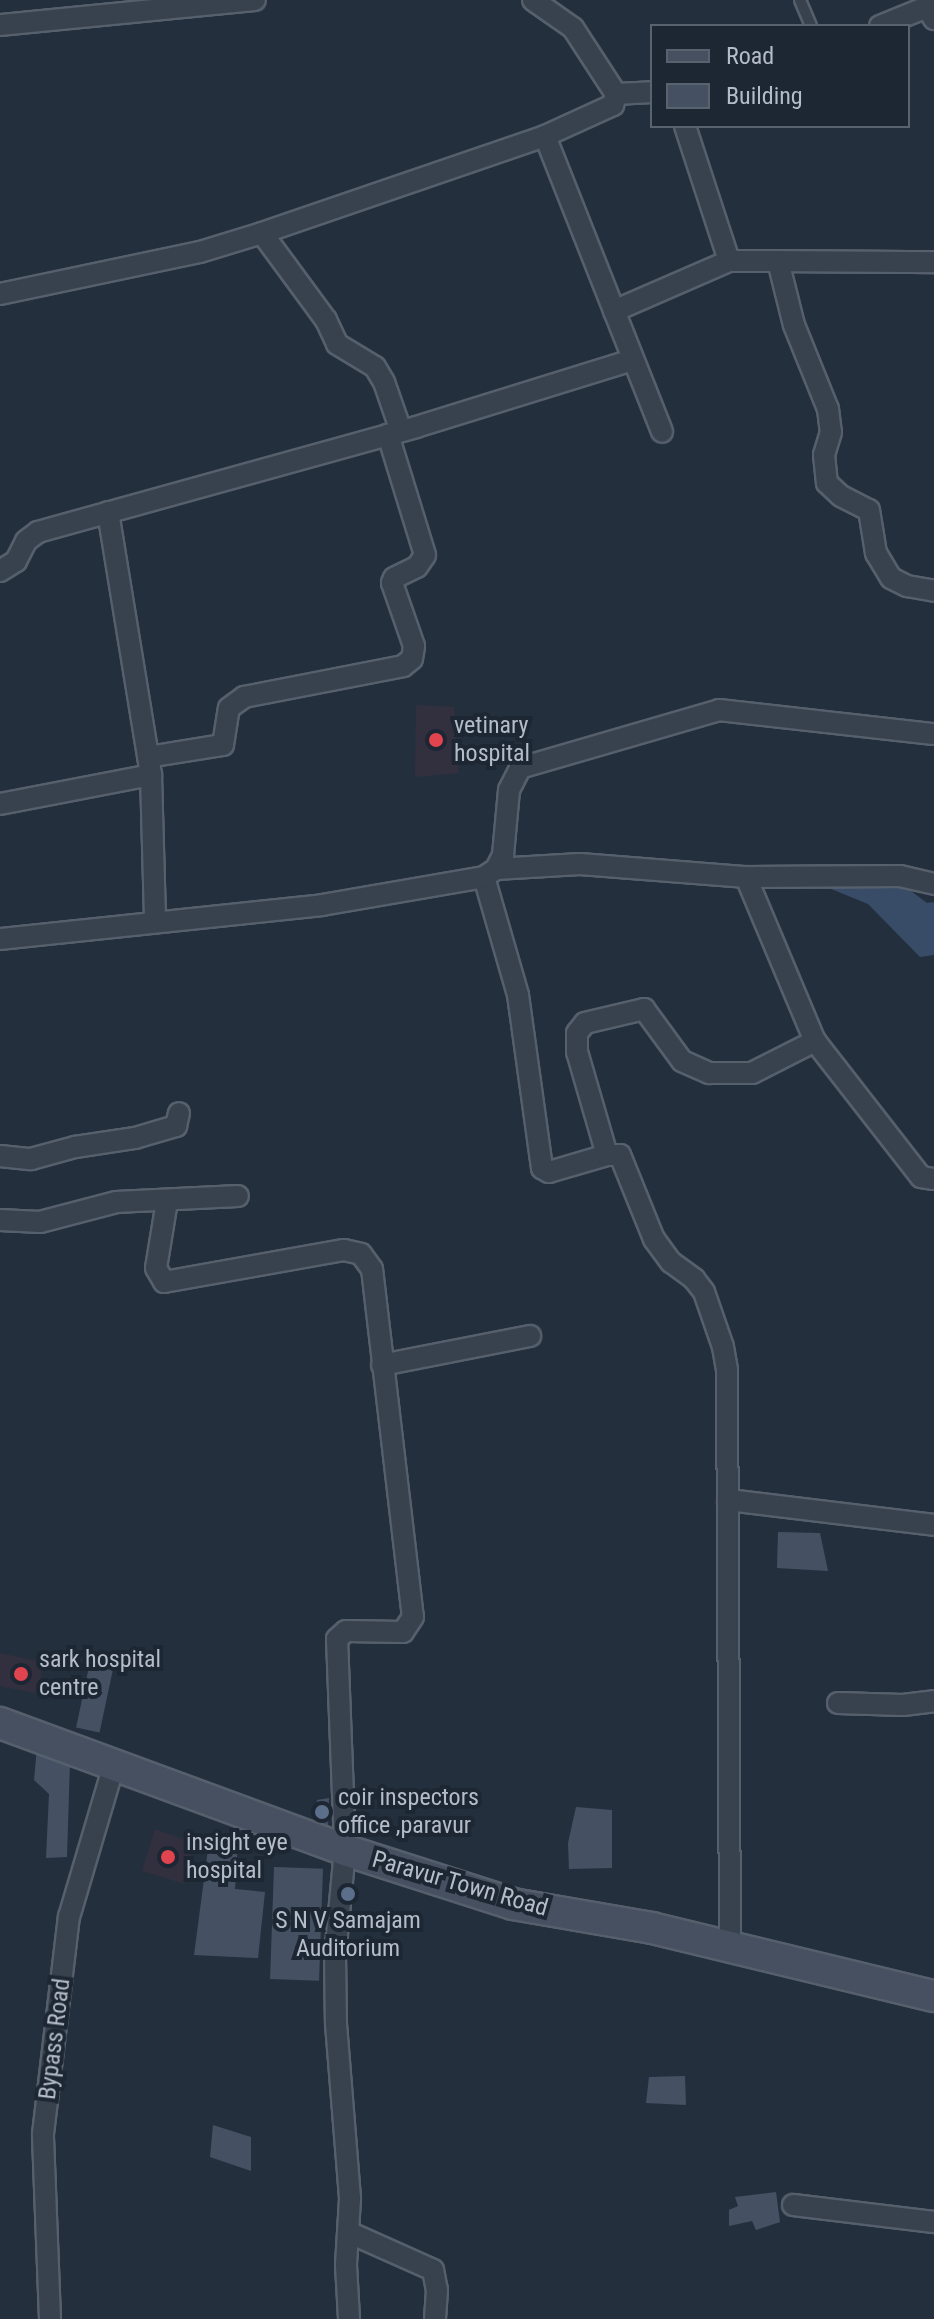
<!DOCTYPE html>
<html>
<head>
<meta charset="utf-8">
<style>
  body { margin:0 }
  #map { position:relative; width:934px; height:2319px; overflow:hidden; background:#242f3e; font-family:"Roboto Condensed",sans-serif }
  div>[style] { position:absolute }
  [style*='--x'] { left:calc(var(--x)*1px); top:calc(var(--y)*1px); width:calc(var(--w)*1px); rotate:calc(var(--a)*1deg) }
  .medical>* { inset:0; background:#32303f }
  .water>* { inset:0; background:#394c67 }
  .building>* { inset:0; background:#455162; transform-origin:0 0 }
  .roads { filter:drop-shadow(2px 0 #565f6c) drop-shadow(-2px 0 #565f6c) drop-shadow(0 2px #565f6c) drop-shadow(0 -2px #565f6c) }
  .service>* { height:10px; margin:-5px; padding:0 5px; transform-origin:5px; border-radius:5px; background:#38414e }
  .minor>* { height:20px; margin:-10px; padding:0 10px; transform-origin:10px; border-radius:10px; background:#38414e }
  .secondary>* { height:30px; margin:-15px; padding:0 15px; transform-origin:15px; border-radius:15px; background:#465061 }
  .dots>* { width:22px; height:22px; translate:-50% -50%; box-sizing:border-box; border:4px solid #1d2633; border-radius:50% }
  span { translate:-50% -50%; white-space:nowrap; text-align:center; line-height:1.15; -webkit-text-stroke:8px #1d2633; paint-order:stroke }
  .poi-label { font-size:24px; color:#b4bcc9 }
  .left { translate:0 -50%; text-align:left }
  .street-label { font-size:24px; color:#b4bcc9 }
  .legend { position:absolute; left:650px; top:24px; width:260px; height:104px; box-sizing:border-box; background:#1d2633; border:2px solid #59626f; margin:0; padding:10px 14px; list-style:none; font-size:24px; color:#b4bcc9 }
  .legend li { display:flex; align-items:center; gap:16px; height:40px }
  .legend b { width:40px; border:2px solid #59626f }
</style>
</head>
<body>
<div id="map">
  <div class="medical">
    <i style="clip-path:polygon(416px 705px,454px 707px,459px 773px,415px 777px)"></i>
    <i style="clip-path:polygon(0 1653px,42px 1662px,39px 1694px,0 1686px)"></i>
    <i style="clip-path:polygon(155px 1829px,193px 1843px,185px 1884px,142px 1871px)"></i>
  </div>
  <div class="water">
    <i style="clip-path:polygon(824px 886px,907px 888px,927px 903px,934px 902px,934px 955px,920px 957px,868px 904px)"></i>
  </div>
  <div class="building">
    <i style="clip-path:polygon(778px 1532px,820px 1533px,828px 1571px,777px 1568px)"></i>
    <i style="left:90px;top:1662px;width:24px;height:67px;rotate:12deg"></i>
    <i style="clip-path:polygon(37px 1747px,70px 1761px,67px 1857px,46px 1858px,49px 1794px,34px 1780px)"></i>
    <i style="clip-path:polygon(329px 1798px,328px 1828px,315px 1824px,317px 1800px)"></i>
    <i style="clip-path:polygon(576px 1807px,612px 1810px,612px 1868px,569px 1869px,568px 1843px)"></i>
    <i style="clip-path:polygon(210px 1834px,238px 1840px,235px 1889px,265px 1892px,258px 1958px,194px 1955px)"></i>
    <i style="left:274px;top:1867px;width:49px;height:112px;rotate:2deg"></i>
    <i style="clip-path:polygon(685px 2076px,686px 2105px,646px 2103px,649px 2077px)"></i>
    <i style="clip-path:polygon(213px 2125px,251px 2137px,251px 2171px,210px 2157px)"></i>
    <i style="clip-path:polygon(776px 2192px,780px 2222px,756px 2230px,752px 2221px,729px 2226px,729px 2210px,738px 2206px,735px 2197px)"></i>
  </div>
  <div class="roads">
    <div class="service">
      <i style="--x:800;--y:0;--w:28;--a:67"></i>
    </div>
    <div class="minor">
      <i style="--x:533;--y:0;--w:49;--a:35"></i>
      <i style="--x:573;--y:28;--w:79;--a:56.9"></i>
      <i style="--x:616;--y:94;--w:36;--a:-3"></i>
      <i style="--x:0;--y:25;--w:256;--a:-5.6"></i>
      <i style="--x:880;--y:26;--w:51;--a:-22"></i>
      <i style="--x:927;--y:7;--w:14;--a:60"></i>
      <i style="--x:685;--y:126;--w:142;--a:71.9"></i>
      <i style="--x:729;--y:261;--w:49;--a:0"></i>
      <i style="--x:778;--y:261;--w:66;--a:76"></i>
      <i style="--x:794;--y:325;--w:91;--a:68"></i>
      <i style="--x:828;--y:409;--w:23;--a:83"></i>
      <i style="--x:831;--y:432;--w:24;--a:107"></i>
      <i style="--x:824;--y:455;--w:28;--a:84"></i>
      <i style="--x:827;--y:483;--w:19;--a:43"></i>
      <i style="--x:841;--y:496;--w:31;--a:27"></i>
      <i style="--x:869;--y:510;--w:44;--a:80.8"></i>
      <i style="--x:876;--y:553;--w:29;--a:59"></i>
      <i style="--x:891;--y:578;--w:18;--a:27"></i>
      <i style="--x:907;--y:586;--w:27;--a:10"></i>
      <i style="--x:545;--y:136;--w:318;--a:68.4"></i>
      <i style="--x:262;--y:233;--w:108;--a:53.7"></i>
      <i style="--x:326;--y:320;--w:26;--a:65"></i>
      <i style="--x:337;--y:344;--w:44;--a:31.2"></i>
      <i style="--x:375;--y:367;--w:17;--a:59"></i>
      <i style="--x:384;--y:382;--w:52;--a:70.9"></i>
      <i style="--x:778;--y:261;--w:156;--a:0.4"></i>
      <i style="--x:0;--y:294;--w:204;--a:-11.9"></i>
      <i style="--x:200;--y:252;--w:65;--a:-17"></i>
      <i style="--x:262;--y:233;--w:299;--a:-18.9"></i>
      <i style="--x:545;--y:136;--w:75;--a:-24.5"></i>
      <i style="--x:613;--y:105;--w:11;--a:-75"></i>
      <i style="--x:614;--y:311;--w:125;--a:-23.5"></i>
      <i style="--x:108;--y:512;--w:266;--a:80.7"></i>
      <i style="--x:151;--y:775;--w:147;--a:88.4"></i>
      <i style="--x:0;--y:571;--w:19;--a:-32"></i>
      <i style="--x:16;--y:561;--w:22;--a:-63"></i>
      <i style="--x:26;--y:541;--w:15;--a:-37"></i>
      <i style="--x:38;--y:532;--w:392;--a:-15.5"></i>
      <i style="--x:416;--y:427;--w:227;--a:-17.2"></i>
      <i style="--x:148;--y:757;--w:76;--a:-9.1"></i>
      <i style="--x:223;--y:745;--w:37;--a:-81"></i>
      <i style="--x:229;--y:708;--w:19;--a:-36"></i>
      <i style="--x:244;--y:697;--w:162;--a:-11"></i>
      <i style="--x:403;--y:666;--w:11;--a:-38"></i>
      <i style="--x:412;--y:659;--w:13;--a:-81"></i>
      <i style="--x:414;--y:646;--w:67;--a:-109.2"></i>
      <i style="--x:392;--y:583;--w:5;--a:-68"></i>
      <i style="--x:394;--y:578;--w:25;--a:-26"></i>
      <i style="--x:417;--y:567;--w:14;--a:-56"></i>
      <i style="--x:425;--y:555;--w:126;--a:-107.1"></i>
      <i style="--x:0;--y:804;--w:154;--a:-10.9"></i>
      <i style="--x:496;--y:869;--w:84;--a:-3.4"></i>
      <i style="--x:580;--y:864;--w:167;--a:4.5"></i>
      <i style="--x:746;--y:877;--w:154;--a:-0.4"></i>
      <i style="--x:900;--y:876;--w:35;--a:13"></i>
      <i style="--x:484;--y:877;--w:123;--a:73.9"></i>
      <i style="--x:518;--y:995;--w:175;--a:82.1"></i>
      <i style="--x:542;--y:1168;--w:8;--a:30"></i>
      <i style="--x:549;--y:1172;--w:60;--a:-16.3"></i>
      <i style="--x:607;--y:1155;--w:13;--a:0"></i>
      <i style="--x:620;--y:1155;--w:91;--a:68"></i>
      <i style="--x:654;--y:1239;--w:29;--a:54"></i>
      <i style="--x:671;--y:1262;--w:29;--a:36"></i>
      <i style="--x:694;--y:1279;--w:16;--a:52"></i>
      <i style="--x:704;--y:1292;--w:58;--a:70.9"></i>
      <i style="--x:723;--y:1347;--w:23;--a:80"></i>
      <i style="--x:727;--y:1370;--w:577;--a:89.7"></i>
      <i style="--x:746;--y:877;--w:178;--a:67.2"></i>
      <i style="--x:815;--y:1041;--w:172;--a:52.1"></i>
      <i style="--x:921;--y:1177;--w:13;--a:9"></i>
      <i style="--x:0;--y:939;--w:324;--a:-6"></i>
      <i style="--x:322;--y:905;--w:164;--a:-9.8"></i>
      <i style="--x:484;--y:877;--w:14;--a:-34"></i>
      <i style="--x:496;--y:869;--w:16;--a:-63"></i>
      <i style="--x:503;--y:855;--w:65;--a:-84.7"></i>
      <i style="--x:509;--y:790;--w:25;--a:-63"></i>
      <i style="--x:520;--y:768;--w:207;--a:-16.2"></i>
      <i style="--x:719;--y:710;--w:216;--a:6.4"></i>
      <i style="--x:607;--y:1155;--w:107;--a:-106.2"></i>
      <i style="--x:577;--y:1052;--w:19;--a:-90"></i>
      <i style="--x:577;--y:1033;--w:13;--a:-51"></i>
      <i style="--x:585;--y:1023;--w:61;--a:-13.3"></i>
      <i style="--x:644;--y:1009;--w:64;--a:53.8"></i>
      <i style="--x:682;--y:1061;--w:30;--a:24"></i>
      <i style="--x:709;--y:1073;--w:43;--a:0"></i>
      <i style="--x:752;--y:1073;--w:71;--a:-26.9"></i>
      <i style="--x:0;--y:1156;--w:31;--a:6"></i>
      <i style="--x:31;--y:1159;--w:46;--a:-15.3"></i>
      <i style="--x:75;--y:1147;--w:61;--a:-8.5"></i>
      <i style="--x:135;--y:1138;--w:43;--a:-16.3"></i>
      <i style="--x:176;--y:1126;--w:13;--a:-77"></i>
      <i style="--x:167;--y:1201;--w:68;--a:99.3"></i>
      <i style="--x:156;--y:1268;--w:16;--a:60"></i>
      <i style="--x:164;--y:1282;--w:183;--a:-10.1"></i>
      <i style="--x:344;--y:1250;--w:17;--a:13"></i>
      <i style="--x:361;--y:1254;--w:19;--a:54"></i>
      <i style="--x:372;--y:1269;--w:350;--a:83.3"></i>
      <i style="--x:413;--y:1617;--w:18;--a:124"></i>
      <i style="--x:403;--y:1632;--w:57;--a:-179"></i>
      <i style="--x:346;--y:1631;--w:12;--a:138"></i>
      <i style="--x:337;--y:1639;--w:211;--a:87.8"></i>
      <i style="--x:345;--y:1850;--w:105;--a:95.4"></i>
      <i style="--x:335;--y:1955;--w:69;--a:89.2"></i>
      <i style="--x:336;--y:2024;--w:176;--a:85.4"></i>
      <i style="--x:350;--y:2199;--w:66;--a:93.5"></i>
      <i style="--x:346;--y:2265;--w:54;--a:86.8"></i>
      <i style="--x:0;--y:1220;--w:40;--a:2.9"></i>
      <i style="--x:40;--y:1222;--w:79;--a:-14.7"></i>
      <i style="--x:116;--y:1202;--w:122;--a:-2.8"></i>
      <i style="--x:382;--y:1365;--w:151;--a:-11.1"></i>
      <i style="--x:728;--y:1500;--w:208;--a:6.9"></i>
      <i style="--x:838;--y:1703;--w:65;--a:1.8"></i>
      <i style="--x:903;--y:1705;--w:31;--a:-7"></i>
      <i style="--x:793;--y:2205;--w:142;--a:6.9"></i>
      <i style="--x:348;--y:2232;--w:93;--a:24.1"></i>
      <i style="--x:433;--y:2270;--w:20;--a:79"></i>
      <i style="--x:437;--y:2290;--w:29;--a:94"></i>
      <i style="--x:50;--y:2319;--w:185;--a:-92.2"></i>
      <i style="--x:43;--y:2134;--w:219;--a:-83.2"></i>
      <i style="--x:69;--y:1917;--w:159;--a:-73.5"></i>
    </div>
    <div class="secondary">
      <i style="--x:0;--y:1723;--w:368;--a:20.2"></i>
      <i style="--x:345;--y:1850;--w:176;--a:17.8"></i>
      <i style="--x:513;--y:1904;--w:141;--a:9.8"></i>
      <i style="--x:652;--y:1928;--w:290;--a:13.6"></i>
    </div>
  </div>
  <div class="dots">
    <i style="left:436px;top:740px;background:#e0444e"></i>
    <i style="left:21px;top:1674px;background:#e0444e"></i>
    <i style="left:322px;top:1812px;background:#5c6f8a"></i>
    <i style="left:168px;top:1857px;background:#e0444e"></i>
    <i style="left:348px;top:1894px;background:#5c6f8a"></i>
  </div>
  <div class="poi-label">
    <span class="left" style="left:454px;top:740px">vetinary<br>hospital</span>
    <span class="left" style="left:39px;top:1674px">sark hospital<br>centre</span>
    <span class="left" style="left:338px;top:1812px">coir inspectors<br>office ,paravur</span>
    <span class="left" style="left:186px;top:1857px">insight eye<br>hospital</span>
    <span style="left:348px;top:1935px">S N V Samajam<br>Auditorium</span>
  </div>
  <div class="street-label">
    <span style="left:460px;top:1884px;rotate:16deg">Paravur Town Road</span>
    <span style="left:55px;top:2039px;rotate:-83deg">Bypass Road</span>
  </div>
  <ul class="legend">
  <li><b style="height:10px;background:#465061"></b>Road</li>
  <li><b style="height:22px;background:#455162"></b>Building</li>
  </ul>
</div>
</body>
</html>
